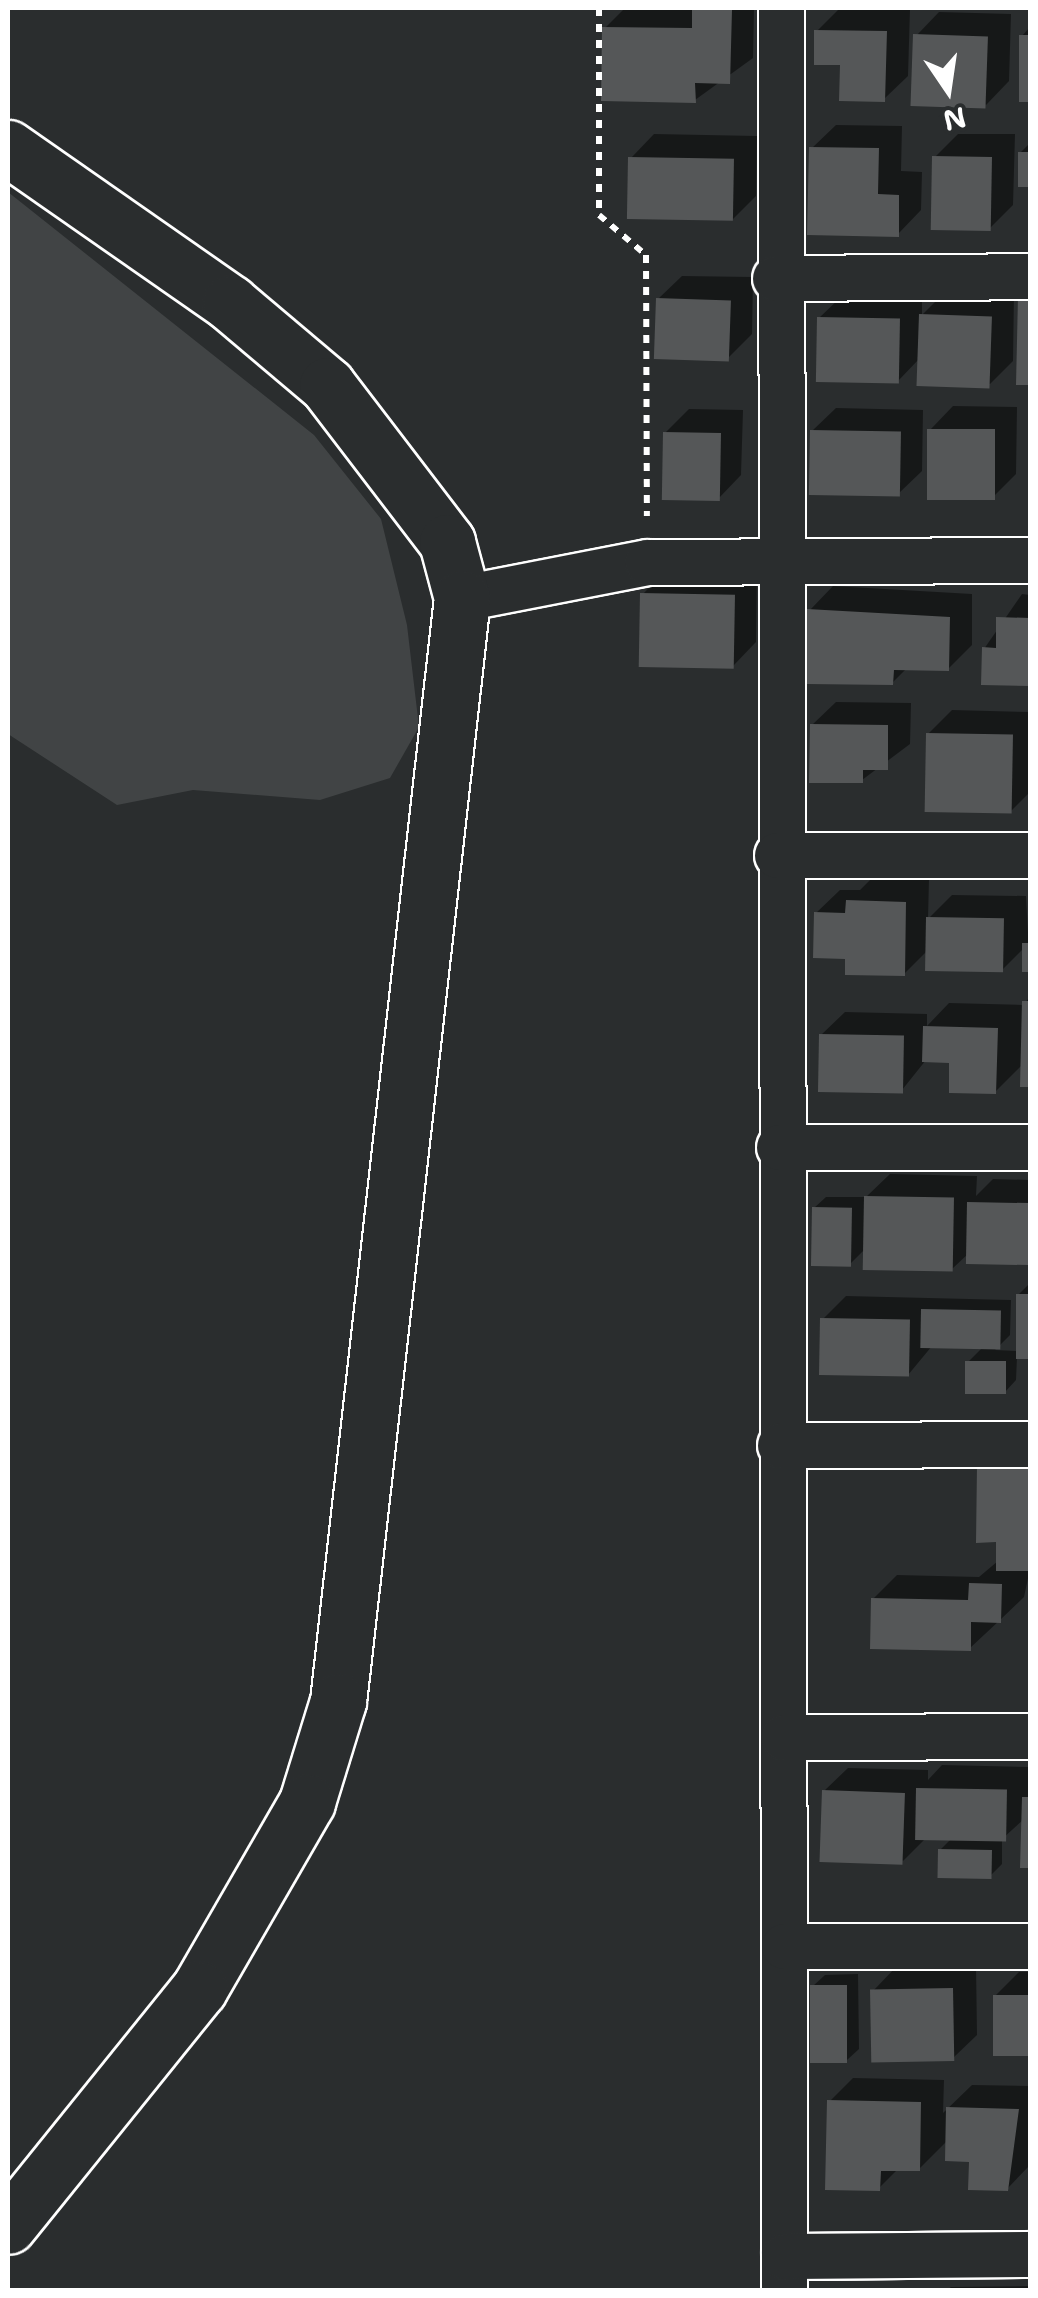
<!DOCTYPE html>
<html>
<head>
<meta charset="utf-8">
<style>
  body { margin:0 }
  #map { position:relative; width:1038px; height:2298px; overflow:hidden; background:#2a2d2e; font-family:"Shantell Sans",sans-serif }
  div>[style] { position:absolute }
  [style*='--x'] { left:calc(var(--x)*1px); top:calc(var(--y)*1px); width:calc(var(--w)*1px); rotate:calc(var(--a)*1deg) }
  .green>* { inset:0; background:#414445 }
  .shadow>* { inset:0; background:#0007 }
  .building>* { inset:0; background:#555758; transform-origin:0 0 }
  .path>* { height:6px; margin-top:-3px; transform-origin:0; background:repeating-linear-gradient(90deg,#fff 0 8px,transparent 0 16px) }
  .roads { filter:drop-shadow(2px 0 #fff) drop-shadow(-2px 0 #fff) drop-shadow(0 2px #fff) drop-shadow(0 -2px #fff) }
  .street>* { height:45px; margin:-22.5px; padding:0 22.5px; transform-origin:22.5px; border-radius:22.5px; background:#2a2d2e }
  .secondary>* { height:55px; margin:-27.5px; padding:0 27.5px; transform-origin:27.5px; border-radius:27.5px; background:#2a2d2e }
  span { translate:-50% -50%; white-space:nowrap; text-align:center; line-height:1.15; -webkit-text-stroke:9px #2a2d2e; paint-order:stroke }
  .frame { position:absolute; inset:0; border:10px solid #fff; pointer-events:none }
  .north { position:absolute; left:898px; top:40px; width:100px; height:100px; -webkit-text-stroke:8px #2a2d2e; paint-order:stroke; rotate:167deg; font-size:28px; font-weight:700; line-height:40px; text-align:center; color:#fff }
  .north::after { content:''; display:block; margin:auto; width:35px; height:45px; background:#fff; clip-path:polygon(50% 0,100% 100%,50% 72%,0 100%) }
</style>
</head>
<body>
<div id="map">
  <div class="green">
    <i style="clip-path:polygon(8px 192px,314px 435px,381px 519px,407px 625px,419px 727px,390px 778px,320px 800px,193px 790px,117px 805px,8px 734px)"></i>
  </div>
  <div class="shadow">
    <i style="clip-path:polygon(625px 8px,754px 8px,753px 58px,695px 100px,605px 28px)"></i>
    <i style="clip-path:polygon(840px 8px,910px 9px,908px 76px,884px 99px,817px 31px)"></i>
    <i style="clip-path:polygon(939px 12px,1011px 14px,1009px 81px,986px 105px,916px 36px)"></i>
    <i style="clip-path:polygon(1030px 27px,1030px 100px,1020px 100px,1022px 36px)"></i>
    <i style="clip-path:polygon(836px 125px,902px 126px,901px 171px,922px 172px,921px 210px,898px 234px,812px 148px)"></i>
    <i style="clip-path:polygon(654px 134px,757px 136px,756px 196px,732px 220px,631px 158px)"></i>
    <i style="clip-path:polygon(958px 134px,1015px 134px,1013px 205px,990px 228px,935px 157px)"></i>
    <i style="clip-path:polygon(1030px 143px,1030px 184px,1019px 184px,1020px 153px)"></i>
    <i style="clip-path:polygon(682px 276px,753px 277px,752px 334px,729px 357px,658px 299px)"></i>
    <i style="clip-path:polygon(945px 292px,1014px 293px,1013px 361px,990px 384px,920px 358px,898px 381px,819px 318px,843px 295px,922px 296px,922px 315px)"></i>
    <i style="clip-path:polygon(953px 406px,1017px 407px,1016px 474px,992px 498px,930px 430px)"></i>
    <i style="clip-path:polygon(836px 408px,923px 410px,922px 471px,898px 494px,812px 431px)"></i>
    <i style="clip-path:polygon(689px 409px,743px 410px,741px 475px,718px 499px,665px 433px)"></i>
    <i style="clip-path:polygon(666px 570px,757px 572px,756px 642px,733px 666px,643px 594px)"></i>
    <i style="clip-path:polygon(833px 586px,972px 594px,972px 645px,948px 669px,907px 668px,892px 683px,810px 610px)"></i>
    <i style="clip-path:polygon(1022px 594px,1030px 595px,1030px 684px,983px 682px,984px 649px)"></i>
    <i style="clip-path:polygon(836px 702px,911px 703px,910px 744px,862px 780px,812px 725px)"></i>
    <i style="clip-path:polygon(952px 710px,1030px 712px,1030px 792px,1011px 811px,928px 734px)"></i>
    <i style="clip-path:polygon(872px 878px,929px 879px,928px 919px,952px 895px,1026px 896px,1030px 970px,1024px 948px,1002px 970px,928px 950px,904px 974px,847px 956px,816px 913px,840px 890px,860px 890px)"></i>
    <i style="clip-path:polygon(1030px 996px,1030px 1085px,1022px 1084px,1023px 1064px,995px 1092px,952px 1061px,926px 1060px,902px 1090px,821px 1035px,845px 1012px,927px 1014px,927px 1026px,949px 1003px,1024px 1005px)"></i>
    <i style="clip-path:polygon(890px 1174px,977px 1176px,976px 1196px,993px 1179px,1030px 1180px,1030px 1263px,969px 1262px,969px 1253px,952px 1269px,865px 1249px,850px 1264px,814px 1208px,826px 1197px,866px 1197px)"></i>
    <i style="clip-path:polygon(1030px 1283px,1030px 1357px,1017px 1357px,1016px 1380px,1005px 1392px,968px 1362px,983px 1347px,932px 1346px,908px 1375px,823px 1319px,846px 1296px,1011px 1300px,1010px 1335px,995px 1350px,1017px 1351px,1018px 1295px)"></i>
    <i style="clip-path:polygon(1030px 1443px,1030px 1569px,1024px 1597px,1000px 1620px,970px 1648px,873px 1599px,897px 1575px,979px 1577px,998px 1561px)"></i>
    <i style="clip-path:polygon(942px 1765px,1029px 1767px,1030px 1866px,1023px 1866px,1024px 1819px,1002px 1839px,1002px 1864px,990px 1876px,940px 1850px,952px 1838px,927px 1837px,903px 1861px,824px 1791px,848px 1768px,928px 1770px,928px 1780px)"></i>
    <i style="clip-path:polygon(976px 1965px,977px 2035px,953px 2058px,873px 1991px,896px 1967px)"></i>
    <i style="clip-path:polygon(1019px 1972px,1030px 1972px,1030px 2053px,997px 2054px,995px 1996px)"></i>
    <i style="clip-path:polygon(858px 1974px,859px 2049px,847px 2060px,813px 1986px,825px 1975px)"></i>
    <i style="clip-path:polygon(853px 2078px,944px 2080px,943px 2113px,972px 2085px,1030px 2086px,1030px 2165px,1007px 2189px,948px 2140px,919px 2169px,899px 2168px,879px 2188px,830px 2101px)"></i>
    <i style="clip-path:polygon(1030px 2286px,1030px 2290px,947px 2290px,951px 2287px)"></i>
  </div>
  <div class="building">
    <i style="clip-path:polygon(692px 9px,732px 10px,730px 84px,695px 83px,696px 103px,601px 101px,602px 27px,692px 28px)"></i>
    <i style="clip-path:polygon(814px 30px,887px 31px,885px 102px,839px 101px,840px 65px,814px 65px)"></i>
    <i style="left:913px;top:34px;width:75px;height:72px;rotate:2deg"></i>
    <i style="left:1019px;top:35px;width:11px;height:67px"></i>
    <i style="clip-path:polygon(809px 147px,879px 148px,878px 194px,899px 195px,899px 237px,807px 235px)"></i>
    <i style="left:1018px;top:152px;width:12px;height:35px"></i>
    <i style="left:932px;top:156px;width:60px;height:74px;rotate:1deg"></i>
    <i style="left:628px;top:157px;width:106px;height:62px;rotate:1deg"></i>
    <i style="clip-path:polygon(1018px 296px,1030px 297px,1030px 385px,1016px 385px)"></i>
    <i style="left:656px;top:298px;width:75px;height:61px;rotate:2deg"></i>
    <i style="left:919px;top:314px;width:73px;height:72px;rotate:2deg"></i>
    <i style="left:817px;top:317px;width:83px;height:65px;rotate:1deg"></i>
    <i style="left:927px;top:429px;width:68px;height:71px"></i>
    <i style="left:810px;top:430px;width:91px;height:65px;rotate:1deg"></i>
    <i style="left:663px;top:432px;width:58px;height:68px;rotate:1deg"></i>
    <i style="left:640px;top:593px;width:95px;height:74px;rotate:1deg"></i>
    <i style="clip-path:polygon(807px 609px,950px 617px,949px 671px,894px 670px,893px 685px,806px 684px)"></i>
    <i style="clip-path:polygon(996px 617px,1030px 618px,1030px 686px,981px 685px,982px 647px,996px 648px)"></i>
    <i style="clip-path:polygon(810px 724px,888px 725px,888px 770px,863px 770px,863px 783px,809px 783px)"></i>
    <i style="left:926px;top:733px;width:87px;height:79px;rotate:1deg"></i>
    <i style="clip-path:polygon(846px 900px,906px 902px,905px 976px,845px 975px,845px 959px,813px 958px,814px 912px,845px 913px)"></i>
    <i style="left:926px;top:917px;width:78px;height:54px;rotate:1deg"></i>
    <i style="left:1022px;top:943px;width:8px;height:29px"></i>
    <i style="clip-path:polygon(1022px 1001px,1030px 1001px,1030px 1087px,1020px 1087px)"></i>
    <i style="clip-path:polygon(923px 1026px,998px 1028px,996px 1094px,949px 1093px,949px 1063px,922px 1062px)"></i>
    <i style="left:819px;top:1034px;width:85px;height:58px;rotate:1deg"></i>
    <i style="left:864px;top:1196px;width:90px;height:74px;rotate:1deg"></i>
    <i style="left:967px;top:1202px;width:63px;height:62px;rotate:1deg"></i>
    <i style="left:812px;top:1207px;width:40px;height:59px;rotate:1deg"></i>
    <i style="left:1016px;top:1294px;width:14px;height:65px"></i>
    <i style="left:921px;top:1309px;width:80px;height:39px;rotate:1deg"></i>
    <i style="left:820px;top:1318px;width:90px;height:57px;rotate:1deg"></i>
    <i style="left:965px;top:1361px;width:41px;height:33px"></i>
    <i style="clip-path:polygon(977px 1465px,1030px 1466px,1030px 1571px,996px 1571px,996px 1542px,976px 1543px)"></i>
    <i style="clip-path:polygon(969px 1583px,1002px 1584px,1001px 1623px,971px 1622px,971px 1651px,870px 1649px,871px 1598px,968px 1600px)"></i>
    <i style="left:916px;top:1788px;width:91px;height:52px;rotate:1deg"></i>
    <i style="left:822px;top:1790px;width:83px;height:72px;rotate:2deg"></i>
    <i style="clip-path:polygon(1022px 1797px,1030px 1797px,1030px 1868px,1020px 1868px)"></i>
    <i style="left:938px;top:1849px;width:54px;height:29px;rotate:1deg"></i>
    <i style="left:810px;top:1985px;width:37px;height:78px"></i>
    <i style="left:953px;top:1988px;width:73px;height:83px;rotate:89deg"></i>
    <i style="left:993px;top:1995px;width:37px;height:61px"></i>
    <i style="clip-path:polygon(827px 2100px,921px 2102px,920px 2171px,881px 2171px,880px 2191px,825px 2190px)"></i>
    <i style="clip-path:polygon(946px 2107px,1019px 2109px,1008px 2191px,968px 2190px,969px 2162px,945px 2161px)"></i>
  </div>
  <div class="path">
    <i style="--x:599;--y:8;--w:207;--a:90"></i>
    <i style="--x:599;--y:215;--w:62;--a:40.4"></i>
    <i style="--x:646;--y:255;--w:261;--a:89.8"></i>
  </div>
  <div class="roads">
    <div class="street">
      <i style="--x:781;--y:8;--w:2282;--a:89.92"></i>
      <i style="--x:775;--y:278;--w:255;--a:-0.4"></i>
      <i style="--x:462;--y:598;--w:188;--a:-11"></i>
      <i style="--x:647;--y:562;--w:383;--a:-0.3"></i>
      <i style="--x:777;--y:855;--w:253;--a:0"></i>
      <i style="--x:779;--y:1147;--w:251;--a:0"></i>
      <i style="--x:780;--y:1445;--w:250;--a:-0.2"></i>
      <i style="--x:783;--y:1737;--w:247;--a:-0.2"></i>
      <i style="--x:784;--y:1946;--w:246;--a:0"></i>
      <i style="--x:784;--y:2256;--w:246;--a:-0.5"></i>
    </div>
    <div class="secondary">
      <i style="--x:8;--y:148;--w:271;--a:34.9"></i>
      <i style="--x:230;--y:303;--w:127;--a:40.2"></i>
      <i style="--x:327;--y:385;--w:198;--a:52.6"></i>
      <i style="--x:447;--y:542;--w:58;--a:75"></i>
      <i style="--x:462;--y:598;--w:1110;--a:96.41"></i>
      <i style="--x:338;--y:1701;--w:106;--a:107.1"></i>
      <i style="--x:307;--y:1802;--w:216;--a:120"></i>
      <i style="--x:199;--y:1989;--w:304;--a:128.9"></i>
    </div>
  </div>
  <div class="frame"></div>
  <div class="north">N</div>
</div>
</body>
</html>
